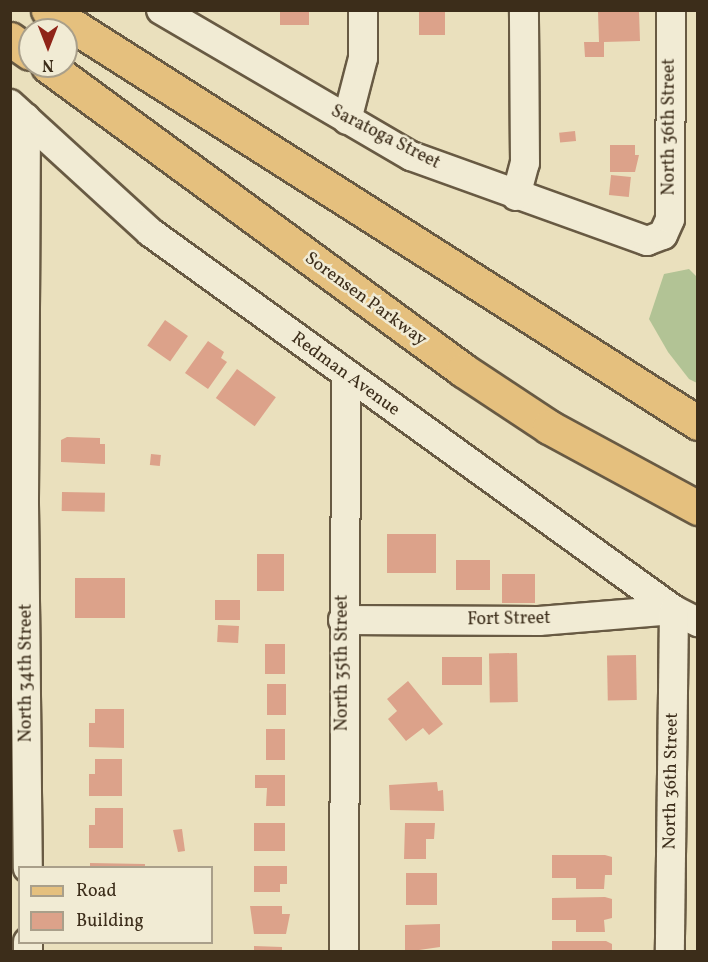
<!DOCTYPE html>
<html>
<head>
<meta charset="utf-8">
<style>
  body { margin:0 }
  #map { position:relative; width:708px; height:962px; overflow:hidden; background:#eae0bd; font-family:Vollkorn,serif }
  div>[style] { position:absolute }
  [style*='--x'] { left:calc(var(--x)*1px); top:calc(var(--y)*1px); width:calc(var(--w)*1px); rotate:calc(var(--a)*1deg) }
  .green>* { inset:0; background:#b2c395 }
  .building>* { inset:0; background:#dca28a; transform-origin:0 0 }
  .roads { filter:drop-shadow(2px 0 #685a43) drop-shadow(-2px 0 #685a43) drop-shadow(0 2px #685a43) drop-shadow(0 -2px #685a43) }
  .minor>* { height:28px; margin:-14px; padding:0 14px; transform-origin:14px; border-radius:14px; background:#f1ebd4 }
  .major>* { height:33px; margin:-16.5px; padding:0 16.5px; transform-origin:16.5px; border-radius:16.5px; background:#e5c07e }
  span { translate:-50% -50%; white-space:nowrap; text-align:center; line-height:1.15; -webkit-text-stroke:5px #f1ebd4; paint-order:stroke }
  .street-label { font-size:18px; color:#3c2d1a }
  .frame { position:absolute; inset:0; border:12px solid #3c2d1a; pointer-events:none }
  .legend { position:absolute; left:18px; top:866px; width:195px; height:78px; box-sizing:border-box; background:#f1ebd4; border:2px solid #a99f8a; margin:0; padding:8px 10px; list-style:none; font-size:18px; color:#3c2d1a }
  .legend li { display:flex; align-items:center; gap:12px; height:30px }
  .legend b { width:30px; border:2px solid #a99f8a }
  .north { position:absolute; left:18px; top:18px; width:60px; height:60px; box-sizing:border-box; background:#f1ebd4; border:2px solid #a99f8a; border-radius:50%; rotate:180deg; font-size:16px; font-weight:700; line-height:24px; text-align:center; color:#3c2d1a }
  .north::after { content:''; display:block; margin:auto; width:21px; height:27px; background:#8f2418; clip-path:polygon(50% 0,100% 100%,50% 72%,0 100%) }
</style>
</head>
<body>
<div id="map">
  <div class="green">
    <i style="clip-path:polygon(689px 269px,697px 277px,697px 383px,689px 379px,668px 352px,649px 319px,664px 274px)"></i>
  </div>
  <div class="building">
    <i style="left:280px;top:10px;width:29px;height:15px"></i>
    <i style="left:419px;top:10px;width:26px;height:25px"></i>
    <i style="clip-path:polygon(639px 11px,640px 41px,604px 42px,604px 57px,585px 57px,584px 42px,599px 42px,598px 12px)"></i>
    <i style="left:575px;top:131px;width:10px;height:16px;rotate:84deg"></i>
    <i style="clip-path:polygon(610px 145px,635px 145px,635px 155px,639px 155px,635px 172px,610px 172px)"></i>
    <i style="left:611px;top:175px;width:20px;height:20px;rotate:6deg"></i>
    <i style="left:165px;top:320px;width:28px;height:31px;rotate:35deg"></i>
    <i style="clip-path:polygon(208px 341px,224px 352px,221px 358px,227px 362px,208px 389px,185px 373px)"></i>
    <i style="left:237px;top:369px;width:48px;height:36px;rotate:36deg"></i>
    <i style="clip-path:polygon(67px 437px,100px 438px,100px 444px,105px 444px,105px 464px,61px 462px,61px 440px)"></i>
    <i style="left:151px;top:454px;width:10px;height:11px;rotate:6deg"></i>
    <i style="left:62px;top:492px;width:43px;height:19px;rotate:1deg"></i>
    <i style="left:387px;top:534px;width:49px;height:39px"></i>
    <i style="left:257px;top:554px;width:27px;height:37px"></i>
    <i style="left:490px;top:560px;width:30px;height:34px;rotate:90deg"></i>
    <i style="left:502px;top:574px;width:33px;height:29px"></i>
    <i style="left:75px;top:578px;width:50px;height:40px"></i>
    <i style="left:215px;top:600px;width:25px;height:20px"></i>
    <i style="left:218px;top:625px;width:21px;height:17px;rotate:3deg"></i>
    <i style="left:265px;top:644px;width:20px;height:30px"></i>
    <i style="left:517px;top:653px;width:49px;height:28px;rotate:89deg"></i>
    <i style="left:636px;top:655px;width:45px;height:29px;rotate:89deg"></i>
    <i style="left:442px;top:657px;width:40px;height:28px"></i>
    <i style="clip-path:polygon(408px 681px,443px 724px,429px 735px,423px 728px,406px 741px,388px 719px,397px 711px,387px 699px)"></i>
    <i style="left:267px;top:684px;width:19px;height:31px"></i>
    <i style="clip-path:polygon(95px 709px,124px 709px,124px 748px,89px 747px,89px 723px,95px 723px)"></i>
    <i style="left:266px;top:729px;width:19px;height:31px"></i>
    <i style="clip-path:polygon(95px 759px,122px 759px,122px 796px,89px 796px,89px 774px,95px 774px)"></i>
    <i style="clip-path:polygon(255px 775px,285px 775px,285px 806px,266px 806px,267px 788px,255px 788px)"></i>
    <i style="clip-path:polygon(437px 782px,438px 791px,443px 790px,444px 811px,390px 810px,389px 785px)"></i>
    <i style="clip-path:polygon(95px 808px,123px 808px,123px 848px,89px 848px,89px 825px,95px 825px)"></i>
    <i style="left:254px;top:823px;width:31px;height:28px"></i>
    <i style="clip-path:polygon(405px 823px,435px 823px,434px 839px,426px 839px,426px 859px,404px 859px)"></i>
    <i style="clip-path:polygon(182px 829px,185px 851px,178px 852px,173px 830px)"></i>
    <i style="clip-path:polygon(552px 855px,605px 855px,612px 857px,612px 875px,605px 875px,604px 889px,576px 889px,576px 878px,552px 878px)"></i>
    <i style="clip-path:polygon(90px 863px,145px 864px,145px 868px,90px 868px)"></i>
    <i style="clip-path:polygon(254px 866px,287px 866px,287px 884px,280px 884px,280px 892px,254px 892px)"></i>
    <i style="left:437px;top:873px;width:32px;height:31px;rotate:90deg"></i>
    <i style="clip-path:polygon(605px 897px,612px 899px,612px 918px,604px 920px,605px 932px,576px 932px,576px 920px,552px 920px,552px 898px)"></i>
    <i style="clip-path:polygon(250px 906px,282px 906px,282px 914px,290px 914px,286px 934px,254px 934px)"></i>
    <i style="clip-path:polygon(440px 924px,440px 947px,405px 952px,405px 925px)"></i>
    <i style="clip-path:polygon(552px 941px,606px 941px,612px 944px,612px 952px,552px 952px)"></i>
    <i style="clip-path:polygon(254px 946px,282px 947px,282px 952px,254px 952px)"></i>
  </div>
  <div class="roads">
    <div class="minor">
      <i style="--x:161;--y:10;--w:290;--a:30.3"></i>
      <i style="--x:411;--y:156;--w:251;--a:19.8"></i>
      <i style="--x:647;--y:241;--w:17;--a:-21"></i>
      <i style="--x:663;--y:235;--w:17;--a:-66"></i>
      <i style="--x:670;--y:219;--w:209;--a:-89.7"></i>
      <i style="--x:10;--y:104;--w:190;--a:42.4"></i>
      <i style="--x:150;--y:232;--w:646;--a:35.81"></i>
      <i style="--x:674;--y:610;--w:27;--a:27"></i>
      <i style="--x:26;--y:118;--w:386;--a:90.3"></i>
      <i style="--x:24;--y:504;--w:364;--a:89.4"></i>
      <i style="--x:347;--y:120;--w:64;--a:-75.5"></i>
      <i style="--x:363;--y:58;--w:48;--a:-90"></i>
      <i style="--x:516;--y:196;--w:34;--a:-75"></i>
      <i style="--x:525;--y:163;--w:153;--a:-90.4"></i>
      <i style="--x:343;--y:620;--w:196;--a:0.3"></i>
      <i style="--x:539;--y:621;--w:135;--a:-4.7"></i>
      <i style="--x:674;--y:610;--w:342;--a:90.7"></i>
      <i style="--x:28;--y:942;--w:10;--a:90"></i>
      <i style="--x:344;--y:952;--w:577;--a:-89.8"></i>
    </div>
    <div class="major">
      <i style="--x:48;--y:10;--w:770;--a:32.43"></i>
      <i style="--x:10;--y:39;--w:24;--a:35"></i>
      <i style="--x:48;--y:66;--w:514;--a:36.22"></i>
      <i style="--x:463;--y:370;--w:103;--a:33.5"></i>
      <i style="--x:549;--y:427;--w:170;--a:28.5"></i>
    </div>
  </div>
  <div class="street-label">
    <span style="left:670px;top:127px;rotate:-90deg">North 36th Street</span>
    <span style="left:385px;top:138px;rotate:27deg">Saratoga Street</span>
    <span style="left:365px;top:300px;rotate:36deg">Sorensen Parkway</span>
    <span style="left:345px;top:375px;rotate:36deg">Redman Avenue</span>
    <span style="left:509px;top:620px;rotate:-1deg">Fort Street</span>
    <span style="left:343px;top:663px;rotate:-90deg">North 35th Street</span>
    <span style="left:27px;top:673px;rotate:-90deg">North 34th Street</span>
    <span style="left:672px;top:781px;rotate:-89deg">North 36th Street</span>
  </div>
  <div class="frame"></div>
  <ul class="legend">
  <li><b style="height:8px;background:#e5c07e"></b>Road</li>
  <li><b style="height:16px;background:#dca28a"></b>Building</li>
  </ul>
  <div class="north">N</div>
</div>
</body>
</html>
